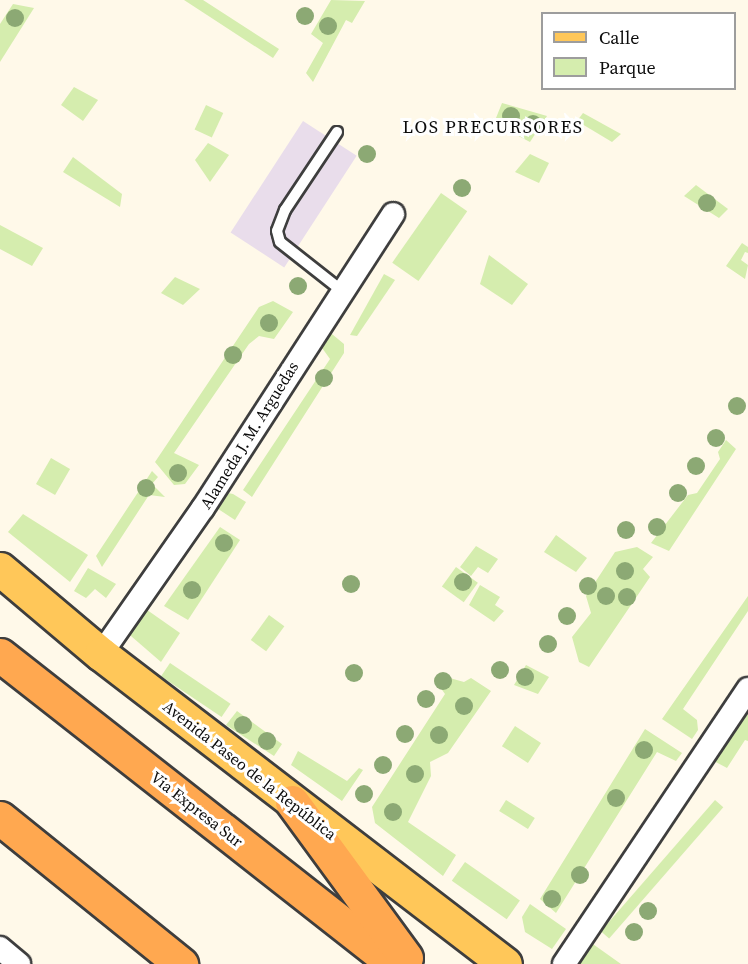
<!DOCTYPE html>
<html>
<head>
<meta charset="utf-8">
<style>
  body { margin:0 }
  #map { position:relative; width:748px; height:964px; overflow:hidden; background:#fff9e9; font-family:"Source Serif 4",serif }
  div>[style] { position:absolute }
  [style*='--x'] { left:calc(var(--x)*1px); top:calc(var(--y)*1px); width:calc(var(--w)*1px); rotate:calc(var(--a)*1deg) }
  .industrial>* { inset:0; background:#e9ddeb; transform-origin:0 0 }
  .green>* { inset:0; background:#d5edae; transform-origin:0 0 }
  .roads { filter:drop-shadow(2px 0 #3e3e3e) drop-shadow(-2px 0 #3e3e3e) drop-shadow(0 2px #3e3e3e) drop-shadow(0 -2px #3e3e3e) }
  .service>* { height:10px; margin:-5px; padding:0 5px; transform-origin:5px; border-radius:5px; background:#fff }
  .minor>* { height:22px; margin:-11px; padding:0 11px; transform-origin:11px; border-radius:11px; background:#fff }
  .primary>* { height:33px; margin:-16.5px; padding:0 16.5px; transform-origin:16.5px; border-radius:16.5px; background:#ffc759 }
  .trunk>* { height:33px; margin:-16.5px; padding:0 16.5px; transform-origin:16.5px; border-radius:16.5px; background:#ffa850 }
  .trees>* { width:18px; height:18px; margin:-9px; border-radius:50%; background:#8ca974 }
  span { translate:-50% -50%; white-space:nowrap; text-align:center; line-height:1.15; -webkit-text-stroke:6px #fff; paint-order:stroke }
  .street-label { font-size:16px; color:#0b0b0b }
  .neighbourhood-label { font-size:18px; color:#0b0b0b; letter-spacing:1.5px }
  .legend { position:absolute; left:541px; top:12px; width:195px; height:78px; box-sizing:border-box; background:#fff; border:2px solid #9d9d9d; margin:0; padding:8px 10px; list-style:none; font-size:18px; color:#0b0b0b }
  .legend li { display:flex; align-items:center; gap:12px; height:30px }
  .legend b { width:30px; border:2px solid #9d9d9d }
</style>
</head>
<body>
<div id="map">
  <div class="industrial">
    <i style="left:303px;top:121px;width:64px;height:133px;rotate:33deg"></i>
  </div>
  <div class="green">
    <i style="clip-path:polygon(184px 0,203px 0,279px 49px,273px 58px)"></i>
    <i style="clip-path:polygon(331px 0,365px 1px,352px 23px,346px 20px,313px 82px,306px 73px,323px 43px,311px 34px)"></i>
    <i style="clip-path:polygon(13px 4px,34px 8px,0 62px,0 24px)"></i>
    <i style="clip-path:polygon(74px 87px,98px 100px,83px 121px,61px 105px)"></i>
    <i style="clip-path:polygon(502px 103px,547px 116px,530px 142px,494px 123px)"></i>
    <i style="left:206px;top:105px;width:19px;height:27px;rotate:25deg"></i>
    <i style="clip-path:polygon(583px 113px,621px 134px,612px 142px,577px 121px)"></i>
    <i style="clip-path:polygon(208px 143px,229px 155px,210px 182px,195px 160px)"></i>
    <i style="clip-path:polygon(530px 154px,549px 163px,539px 183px,515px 172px)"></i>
    <i style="clip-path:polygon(73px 157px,122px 194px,120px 207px,63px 172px)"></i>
    <i style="clip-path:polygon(696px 185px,728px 209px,719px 218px,684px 196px)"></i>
    <i style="left:441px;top:193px;width:32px;height:85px;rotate:35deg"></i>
    <i style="clip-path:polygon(0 225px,43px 248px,32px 266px,0 249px)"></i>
    <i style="clip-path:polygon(742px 243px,748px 247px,748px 253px,745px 252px,741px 260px,748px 265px,745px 279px,726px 266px)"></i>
    <i style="clip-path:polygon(489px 255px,528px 284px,512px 305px,480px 284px)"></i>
    <i style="clip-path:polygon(384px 274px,395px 280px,357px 336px,350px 335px)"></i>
    <i style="clip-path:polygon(175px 277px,200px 289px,183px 305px,161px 293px)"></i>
    <i style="clip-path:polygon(273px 301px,293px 312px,274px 339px,259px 336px,249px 344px,174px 453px,199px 465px,185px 484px,174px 485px,155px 462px,259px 307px)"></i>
    <i style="clip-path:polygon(321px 325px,344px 344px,344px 353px,252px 497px,243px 490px,330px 359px,320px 345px)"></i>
    <i style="clip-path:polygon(726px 440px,736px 449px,669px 551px,651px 543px,688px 495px,697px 493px,720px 459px,718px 452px)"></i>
    <i style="left:51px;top:458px;width:22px;height:30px;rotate:30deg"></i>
    <i style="clip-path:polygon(152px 471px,158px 477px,152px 484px,165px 497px,149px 495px,102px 567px,96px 556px)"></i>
    <i style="clip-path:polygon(218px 491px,233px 494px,246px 502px,235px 520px,209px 503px)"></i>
    <i style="clip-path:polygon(23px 514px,88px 555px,70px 582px,8px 532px)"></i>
    <i style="clip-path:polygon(220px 527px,240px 540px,188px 620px,164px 606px)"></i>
    <i style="clip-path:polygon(556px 535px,587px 558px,576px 572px,544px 552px)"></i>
    <i style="clip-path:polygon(476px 546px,498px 559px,488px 573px,478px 567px,471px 576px,460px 567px)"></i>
    <i style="clip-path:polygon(637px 547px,653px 557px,643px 569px,650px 577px,589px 667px,579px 662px,572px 637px,591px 613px,586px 596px,615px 552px)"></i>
    <i style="left:456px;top:567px;width:27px;height:24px;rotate:36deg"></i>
    <i style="clip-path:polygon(88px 568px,116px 584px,106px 598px,95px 589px,86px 598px,74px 591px)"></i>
    <i style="clip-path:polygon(480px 585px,500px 597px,495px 605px,504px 611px,494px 622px,469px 605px)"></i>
    <i style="clip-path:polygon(748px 596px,748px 611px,683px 709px,697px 720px,698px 730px,692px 739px,662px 719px)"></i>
    <i style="clip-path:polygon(140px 605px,180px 633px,161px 662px,124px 630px)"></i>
    <i style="left:269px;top:615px;width:19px;height:31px;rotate:36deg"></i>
    <i style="left:170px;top:663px;width:73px;height:16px;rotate:34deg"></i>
    <i style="clip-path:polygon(526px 665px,549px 677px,538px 694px,514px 685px)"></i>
    <i style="clip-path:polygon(439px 675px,464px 682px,471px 678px,491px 691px,448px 753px,430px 762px,431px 776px,408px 822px,456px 855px,443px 876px,375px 823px,372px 807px,445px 694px,435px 680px)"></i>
    <i style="clip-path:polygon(237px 711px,282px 744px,274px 756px,226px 725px)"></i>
    <i style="clip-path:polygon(748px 711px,748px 741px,745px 740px,727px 768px,712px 760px,736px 718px)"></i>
    <i style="left:515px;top:726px;width:31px;height:24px;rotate:33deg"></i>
    <i style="clip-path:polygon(645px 729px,682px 753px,676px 761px,657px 752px,556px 913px,540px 899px)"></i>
    <i style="clip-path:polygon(298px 751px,347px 781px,359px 768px,363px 770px,342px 801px,291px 765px)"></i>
    <i style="left:506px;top:800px;width:34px;height:13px;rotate:32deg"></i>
    <i style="left:715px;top:800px;width:11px;height:174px;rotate:41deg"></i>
    <i style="left:465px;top:862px;width:67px;height:23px;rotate:35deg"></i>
    <i style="clip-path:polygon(530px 904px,566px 929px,552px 949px,525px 932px,522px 917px)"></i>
    <i style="clip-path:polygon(590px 942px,621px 964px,578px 964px)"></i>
  </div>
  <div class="roads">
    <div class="service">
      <i style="--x:337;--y:132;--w:94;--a:123.7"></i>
      <i style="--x:285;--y:210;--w:22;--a:111"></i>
      <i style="--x:277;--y:231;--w:11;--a:75"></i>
      <i style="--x:280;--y:242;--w:78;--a:38.2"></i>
    </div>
    <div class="minor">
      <i style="--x:101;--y:654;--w:178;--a:-55.1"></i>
      <i style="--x:203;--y:508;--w:350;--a:-57.1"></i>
      <i style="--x:0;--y:948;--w:25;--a:40"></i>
      <i style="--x:564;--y:964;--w:331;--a:-56.2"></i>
    </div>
    <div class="primary">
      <i style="--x:0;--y:569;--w:132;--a:40.1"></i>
      <i style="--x:101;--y:654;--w:509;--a:37.5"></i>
    </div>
    <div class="trunk">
      <i style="--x:0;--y:655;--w:501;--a:38.11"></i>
      <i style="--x:292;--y:802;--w:193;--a:53.8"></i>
      <i style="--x:0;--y:818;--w:233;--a:38.9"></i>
    </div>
  </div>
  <div class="trees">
    <i style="left:305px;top:16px"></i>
    <i style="left:15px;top:18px"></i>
    <i style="left:328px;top:26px"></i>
    <i style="left:511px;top:116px"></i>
    <i style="left:533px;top:124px"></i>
    <i style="left:367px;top:154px"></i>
    <i style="left:462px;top:188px"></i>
    <i style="left:707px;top:203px"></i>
    <i style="left:298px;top:286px"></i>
    <i style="left:269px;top:323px"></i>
    <i style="left:233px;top:355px"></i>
    <i style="left:324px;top:378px"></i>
    <i style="left:737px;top:406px"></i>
    <i style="left:716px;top:438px"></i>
    <i style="left:696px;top:466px"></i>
    <i style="left:178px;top:473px"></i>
    <i style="left:146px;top:488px"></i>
    <i style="left:678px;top:493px"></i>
    <i style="left:657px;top:527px"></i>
    <i style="left:626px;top:530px"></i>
    <i style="left:224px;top:543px"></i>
    <i style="left:625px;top:571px"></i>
    <i style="left:463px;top:582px"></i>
    <i style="left:351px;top:584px"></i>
    <i style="left:588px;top:586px"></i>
    <i style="left:192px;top:590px"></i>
    <i style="left:606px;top:596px"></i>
    <i style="left:627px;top:597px"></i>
    <i style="left:567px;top:616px"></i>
    <i style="left:548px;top:644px"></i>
    <i style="left:500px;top:670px"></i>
    <i style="left:354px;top:673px"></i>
    <i style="left:525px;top:677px"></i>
    <i style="left:443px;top:681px"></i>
    <i style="left:426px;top:699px"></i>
    <i style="left:464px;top:706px"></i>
    <i style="left:243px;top:725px"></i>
    <i style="left:405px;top:734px"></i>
    <i style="left:439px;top:735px"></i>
    <i style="left:267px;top:741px"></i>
    <i style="left:644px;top:750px"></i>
    <i style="left:383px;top:765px"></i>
    <i style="left:415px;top:774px"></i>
    <i style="left:364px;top:794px"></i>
    <i style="left:616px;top:798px"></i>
    <i style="left:393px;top:812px"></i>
    <i style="left:580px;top:875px"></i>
    <i style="left:552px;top:899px"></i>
    <i style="left:648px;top:911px"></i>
    <i style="left:634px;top:932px"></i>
  </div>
  <div class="street-label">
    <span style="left:249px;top:435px;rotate:-58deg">Alameda J. M. Arguedas</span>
    <span style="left:250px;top:770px;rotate:38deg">Avenida Paseo de la República</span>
    <span style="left:197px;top:809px;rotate:38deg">Via Expresa Sur</span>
  </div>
  <div class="neighbourhood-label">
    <span style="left:493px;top:127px">LOS PRECURSORES</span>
  </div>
  <ul class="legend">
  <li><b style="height:8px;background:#ffc759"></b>Calle</li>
  <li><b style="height:16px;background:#d5edae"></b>Parque</li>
  </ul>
</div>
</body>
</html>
